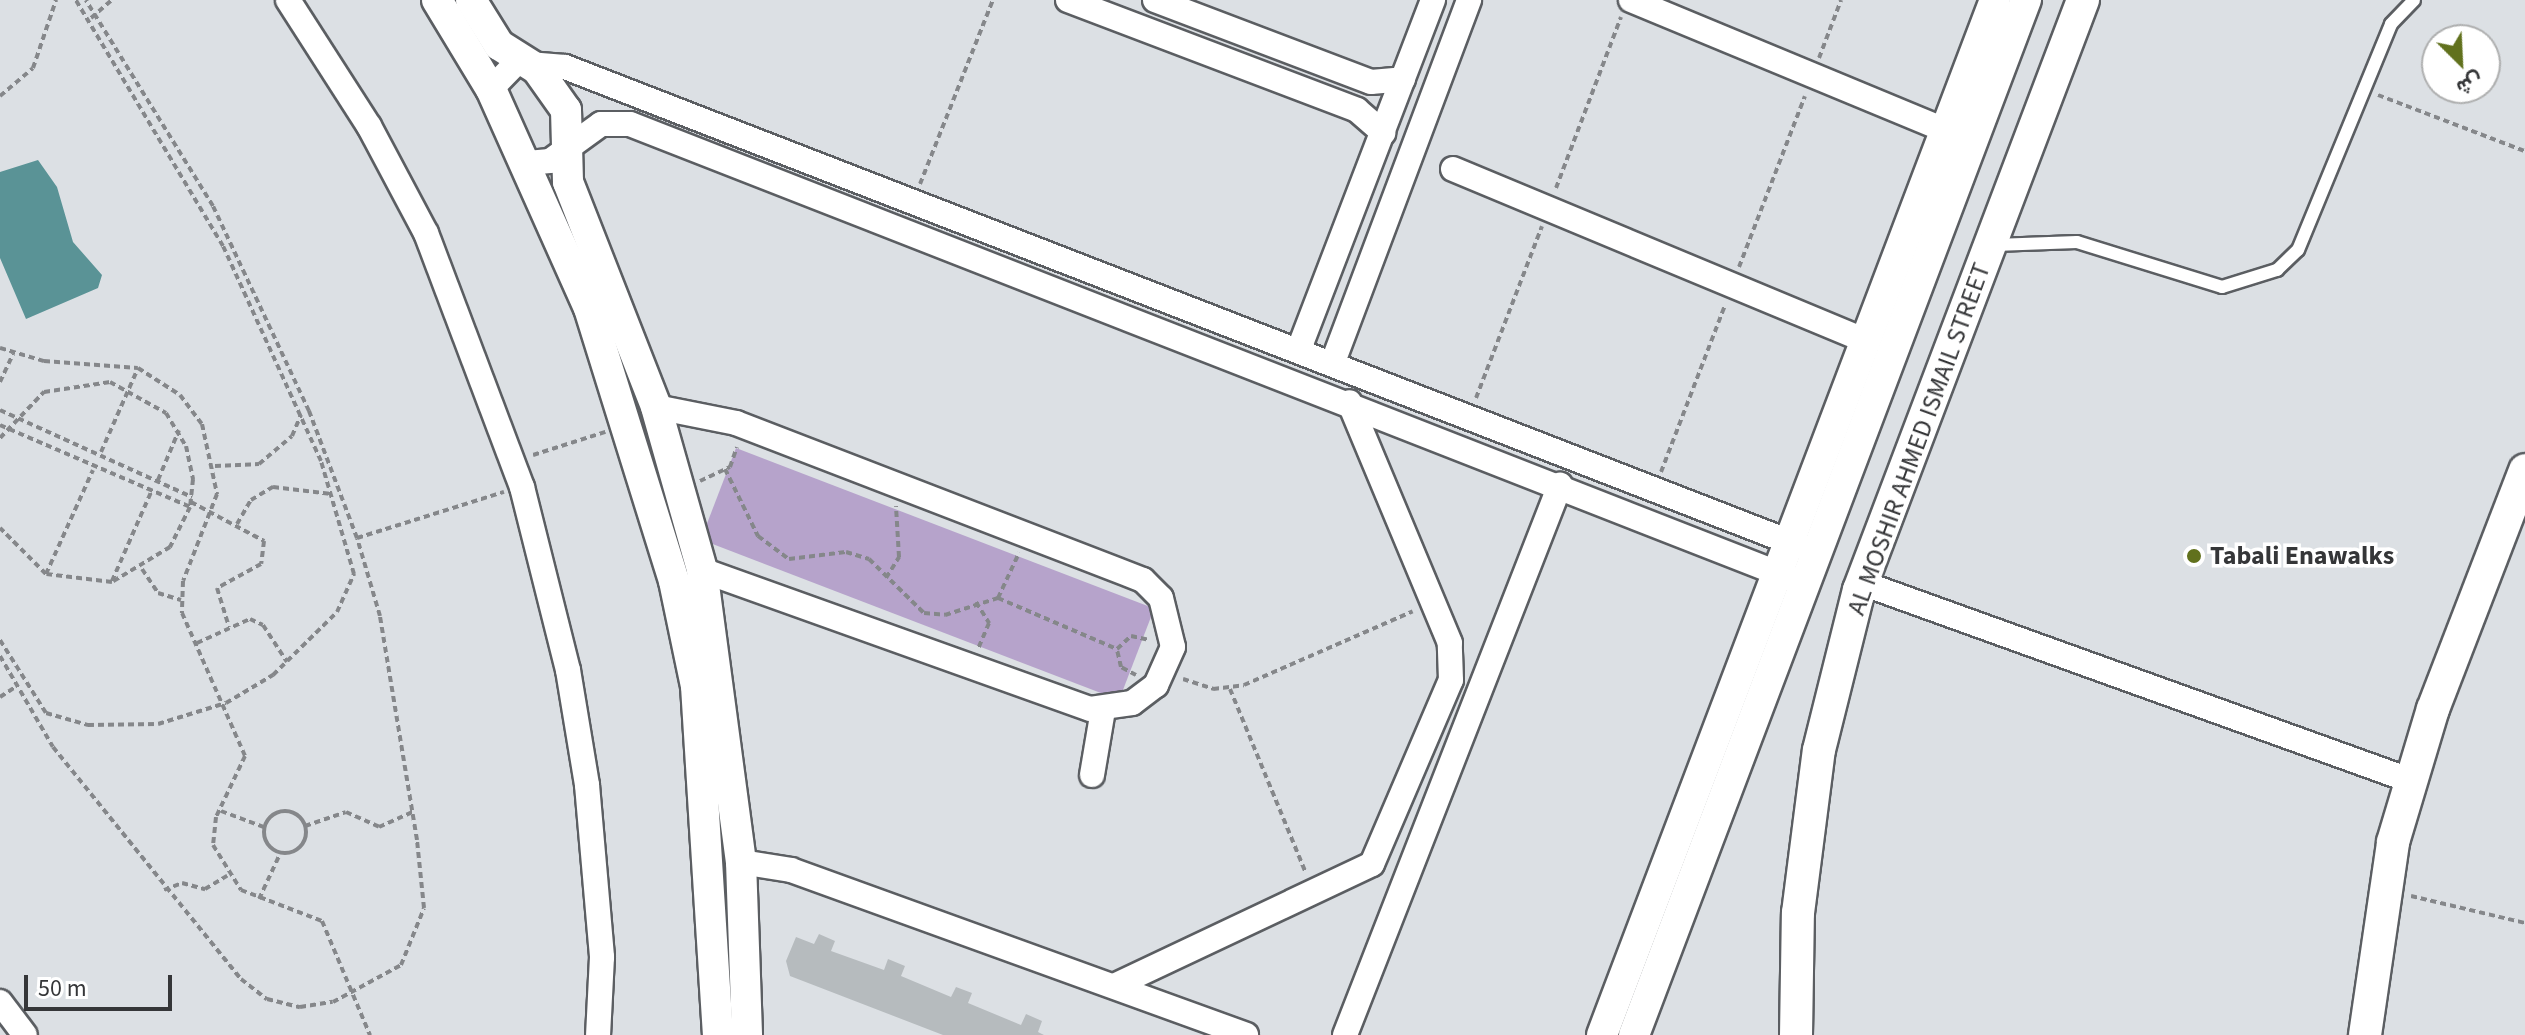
<!DOCTYPE html>
<html>
<head>
<meta charset="utf-8">
<style>
  body { margin:0 }
  #map { position:relative; width:2525px; height:1035px; overflow:hidden; background:#dce0e4; font-family:"Source Sans 3",Vazirmatn,sans-serif }
  div>[style] { position:absolute }
  [style*='--x'] { left:calc(var(--x)*1px); top:calc(var(--y)*1px); width:calc(var(--w)*1px); rotate:calc(var(--a)*1deg) }
  .green>* { inset:0; background:#b6a3cb; transform-origin:0 0 }
  .water>* { inset:0; background:#5a9396 }
  .building>* { inset:0; background:#b6bbbe }
  .path>* { height:4px; margin-top:-2px; transform-origin:0; background:repeating-linear-gradient(90deg,#85878a 0 6px,transparent 0 10px) }
  .path>.ring { margin:-2px; padding:0; box-sizing:content-box; background:none; border:4px solid #85878a; border-radius:50% }
  .roads { filter:drop-shadow(2px 0 #5b5e62) drop-shadow(-2px 0 #5b5e62) drop-shadow(0 2px #5b5e62) drop-shadow(0 -2px #5b5e62) }
  .service>* { height:12px; margin:-6px; padding:0 6px; transform-origin:6px; border-radius:6px; background:#fff }
  .minor>* { height:24px; margin:-12px; padding:0 12px; transform-origin:12px; border-radius:12px; background:#fff }
  .tertiary>* { height:30px; margin:-15px; padding:0 15px; transform-origin:15px; border-radius:15px; background:#fff }
  .secondary>* { height:32px; margin:-16px; padding:0 16px; transform-origin:16px; border-radius:16px; background:#fff }
  .dots>* { width:22px; height:22px; translate:-50% -50%; box-sizing:border-box; border:4px solid #fff; border-radius:50% }
  span { translate:-50% -50%; white-space:nowrap; text-align:center; line-height:1.15; -webkit-text-stroke:7px #fff; paint-order:stroke }
  .street-label { font-size:26px; color:#353638 }
  .poi-label { font-size:26px; color:#353638; font-weight:700 }
  .left { translate:0 -50%; text-align:left }
  .north { position:absolute; left:2421px; top:24px; width:80px; height:80px; box-sizing:border-box; background:#fff; border:2px solid #aeafaf; border-radius:50%; rotate:156deg; font-size:22px; font-weight:700; line-height:32px; text-align:center; color:#353638 }
  .north::after { content:''; display:block; margin:auto; width:28px; height:36px; background:#61711d; clip-path:polygon(50% 0,100% 100%,50% 72%,0 100%) }
  .scale { position:absolute; left:24px; top:975px; width:148px; height:36px; box-sizing:border-box; border:4px solid #353638; border-top:0; padding-left:10px; font-size:24px; line-height:28px; white-space:nowrap; color:#353638; -webkit-text-stroke:6px #fff; paint-order:stroke }
</style>
</head>
<body>
<div id="map">
  <div class="green">
    <i style="left:736px;top:448px;width:448px;height:98px;rotate:21deg"></i>
  </div>
  <div class="water">
    <i style="clip-path:polygon(38px 160px,57px 187px,73px 242px,102px 275px,98px 288px,26px 319px,0 258px,0 172px)"></i>
  </div>
  <div class="building">
    <i style="clip-path:polygon(819px 934px,835px 941px,831px 951px,884px 970px,888px 959px,905px 966px,901px 976px,951px 997px,956px 987px,972px 993px,968px 1003px,1021px 1025px,1026px 1014px,1042px 1021px,1038px 1032px,1044px 1035px,943px 1035px,790px 976px,786px 961px,796px 937px,814px 944px)"></i>
  </div>
  <div class="path">
    <i style="--x:91;--y:18;--w:28;--a:-41"></i>
    <i style="--x:1819;--y:58;--w:62;--a:-69.2"></i>
    <i style="--x:2378;--y:95;--w:157;--a:20.9"></i>
    <i style="--x:0;--y:96;--w:43;--a:-40.3"></i>
    <i style="--x:33;--y:68;--w:72;--a:-71.3"></i>
    <i style="--x:920;--y:184;--w:198;--a:-68.4"></i>
    <i style="--x:1556;--y:188;--w:183;--a:-69.2"></i>
    <i style="--x:1739;--y:267;--w:183;--a:-68.9"></i>
    <i style="--x:0;--y:348;--w:46;--a:16.5"></i>
    <i style="--x:44;--y:361;--w:94;--a:4.3"></i>
    <i style="--x:138;--y:368;--w:50;--a:32.7"></i>
    <i style="--x:180;--y:395;--w:36;--a:53"></i>
    <i style="--x:202;--y:424;--w:72;--a:77.9"></i>
    <i style="--x:217;--y:494;--w:93;--a:111.3"></i>
    <i style="--x:183;--y:581;--w:32;--a:92"></i>
    <i style="--x:182;--y:613;--w:156;--a:66.2"></i>
    <i style="--x:245;--y:756;--w:68;--a:115.4"></i>
    <i style="--x:216;--y:817;--w:28;--a:96"></i>
    <i style="--x:213;--y:845;--w:53;--a:58.1"></i>
    <i style="--x:241;--y:890;--w:87;--a:20.9"></i>
    <i style="--x:322;--y:921;--w:124;--a:67.2"></i>
    <i style="--x:0;--y:382;--w:31;--a:-65"></i>
    <i style="--x:1476;--y:398;--w:184;--a:-69"></i>
    <i style="--x:0;--y:410;--w:211;--a:24.4"></i>
    <i style="--x:0;--y:425;--w:207;--a:23.3"></i>
    <i style="--x:0;--y:438;--w:64;--a:-46.3"></i>
    <i style="--x:44;--y:392;--w:67;--a:-8.6"></i>
    <i style="--x:110;--y:382;--w:64;--a:29"></i>
    <i style="--x:166;--y:413;--w:39;--a:59"></i>
    <i style="--x:186;--y:446;--w:34;--a:78"></i>
    <i style="--x:193;--y:479;--w:28;--a:96"></i>
    <i style="--x:190;--y:507;--w:45;--a:116.6"></i>
    <i style="--x:170;--y:547;--w:68;--a:148.9"></i>
    <i style="--x:112;--y:582;--w:66;--a:-173.1"></i>
    <i style="--x:46;--y:574;--w:65;--a:-135"></i>
    <i style="--x:101;--y:452;--w:92;--a:-66.2"></i>
    <i style="--x:533;--y:455;--w:76;--a:-17.7"></i>
    <i style="--x:215;--y:466;--w:44;--a:-2.6"></i>
    <i style="--x:259;--y:464;--w:43;--a:-40.3"></i>
    <i style="--x:292;--y:436;--w:23;--a:-67"></i>
    <i style="--x:725;--y:469;--w:75;--a:63.8"></i>
    <i style="--x:758;--y:536;--w:39;--a:37"></i>
    <i style="--x:789;--y:559;--w:57;--a:-7"></i>
    <i style="--x:846;--y:552;--w:24;--a:17"></i>
    <i style="--x:869;--y:559;--w:77;--a:44.5"></i>
    <i style="--x:924;--y:613;--w:21;--a:5"></i>
    <i style="--x:945;--y:615;--w:56;--a:-17.8"></i>
    <i style="--x:998;--y:598;--w:129;--a:23.2"></i>
    <i style="--x:1661;--y:472;--w:179;--a:-69"></i>
    <i style="--x:158;--y:480;--w:54;--a:-67.2"></i>
    <i style="--x:700;--y:481;--w:33;--a:-25"></i>
    <i style="--x:730;--y:467;--w:21;--a:-71"></i>
    <i style="--x:191;--y:502;--w:83;--a:28.1"></i>
    <i style="--x:264;--y:541;--w:23;--a:97"></i>
    <i style="--x:261;--y:564;--w:50;--a:151.4"></i>
    <i style="--x:217;--y:588;--w:41;--a:72.9"></i>
    <i style="--x:237;--y:524;--w:28;--a:-60"></i>
    <i style="--x:251;--y:500;--w:26;--a:-31"></i>
    <i style="--x:273;--y:487;--w:59;--a:6.8"></i>
    <i style="--x:357;--y:538;--w:154;--a:-17.4"></i>
    <i style="--x:142;--y:569;--w:29;--a:56"></i>
    <i style="--x:158;--y:593;--w:24;--a:17"></i>
    <i style="--x:46;--y:574;--w:114;--a:-65.7"></i>
    <i style="--x:886;--y:578;--w:25;--a:-58"></i>
    <i style="--x:899;--y:557;--w:51;--a:-93.4"></i>
    <i style="--x:112;--y:581;--w:97;--a:-66.3"></i>
    <i style="--x:998;--y:598;--w:50;--a:-65"></i>
    <i style="--x:976;--y:602;--w:25;--a:58"></i>
    <i style="--x:989;--y:623;--w:28;--a:113"></i>
    <i style="--x:0;--y:640;--w:86;--a:57.8"></i>
    <i style="--x:46;--y:713;--w:44;--a:15.9"></i>
    <i style="--x:88;--y:725;--w:70;--a:-0.8"></i>
    <i style="--x:158;--y:724;--w:71;--a:-17.2"></i>
    <i style="--x:226;--y:703;--w:55;--a:-30.8"></i>
    <i style="--x:273;--y:675;--w:90;--a:-44.5"></i>
    <i style="--x:337;--y:612;--w:42;--a:-65.9"></i>
    <i style="--x:354;--y:574;--w:118;--a:-106.3"></i>
    <i style="--x:321;--y:461;--w:236;--a:-114.5"></i>
    <i style="--x:223;--y:246;--w:287;--a:-120.9"></i>
    <i style="--x:197;--y:643;--w:58;--a:-24.4"></i>
    <i style="--x:250;--y:619;--w:14;--a:25"></i>
    <i style="--x:263;--y:625;--w:44;--a:57"></i>
    <i style="--x:0;--y:656;--w:105;--a:59.8"></i>
    <i style="--x:53;--y:747;--w:299;--a:51"></i>
    <i style="--x:241;--y:979;--w:33;--a:38"></i>
    <i style="--x:267;--y:999;--w:34;--a:14"></i>
    <i style="--x:300;--y:1007;--w:33;--a:-9"></i>
    <i style="--x:333;--y:1002;--w:77;--a:-28.6"></i>
    <i style="--x:401;--y:965;--w:61;--a:-68"></i>
    <i style="--x:424;--y:908;--w:68;--a:-95.9"></i>
    <i style="--x:417;--y:840;--w:227;--a:-99.4"></i>
    <i style="--x:380;--y:616;--w:81;--a:-106.4"></i>
    <i style="--x:357;--y:538;--w:136;--a:-110.7"></i>
    <i style="--x:309;--y:411;--w:226;--a:-115.1"></i>
    <i style="--x:213;--y:206;--w:242;--a:-121.7"></i>
    <i style="--x:1136;--y:675;--w:17;--a:-152"></i>
    <i style="--x:1121;--y:667;--w:18;--a:-103"></i>
    <i style="--x:1117;--y:649;--w:19;--a:-43"></i>
    <i style="--x:1131;--y:636;--w:19;--a:12"></i>
    <i style="--x:1183;--y:679;--w:32;--a:18"></i>
    <i style="--x:1213;--y:689;--w:31;--a:-7"></i>
    <i style="--x:1244;--y:685;--w:184;--a:-23.6"></i>
    <i style="--x:1230;--y:689;--w:197;--a:67.6"></i>
    <i style="--x:0;--y:697;--w:20;--a:-33"></i>
    <i class="ring" style="left:264px;top:811px;width:38px;height:38px"></i>
    <i style="--x:221;--y:811;--w:46;--a:20.4"></i>
    <i style="--x:305;--y:826;--w:43;--a:-18.9"></i>
    <i style="--x:346;--y:812;--w:36;--a:24"></i>
    <i style="--x:379;--y:827;--w:37;--a:-24"></i>
    <i style="--x:164;--y:890;--w:19;--a:-21"></i>
    <i style="--x:182;--y:883;--w:24;--a:15"></i>
    <i style="--x:205;--y:889;--w:26;--a:-31"></i>
    <i style="--x:2411;--y:896;--w:117;--a:13.3"></i>
    <i style="--x:259;--y:899;--w:50;--a:-65"></i>
  </div>
  <div class="roads">
    <div class="service">
      <i style="--x:1995;--y:245;--w:82;--a:-2.1"></i>
      <i style="--x:2077;--y:242;--w:152;--a:17.2"></i>
      <i style="--x:2222;--y:287;--w:58;--a:-17.2"></i>
      <i style="--x:2277;--y:270;--w:29;--a:-44"></i>
      <i style="--x:2298;--y:250;--w:244;--a:-67.6"></i>
      <i style="--x:2391;--y:24;--w:33;--a:-46"></i>
    </div>
    <div class="minor">
      <i style="--x:288;--y:0;--w:150;--a:57.3"></i>
      <i style="--x:369;--y:126;--w:121;--a:62"></i>
      <i style="--x:426;--y:233;--w:272;--a:69.3"></i>
      <i style="--x:522;--y:487;--w:189;--a:75.9"></i>
      <i style="--x:568;--y:670;--w:117;--a:80.6"></i>
      <i style="--x:587;--y:785;--w:173;--a:85"></i>
      <i style="--x:602;--y:957;--w:78;--a:92.9"></i>
      <i style="--x:1068;--y:0;--w:309;--a:20.8"></i>
      <i style="--x:1357;--y:110;--w:35;--a:41"></i>
      <i style="--x:1155;--y:0;--w:231;--a:20.8"></i>
      <i style="--x:1371;--y:82;--w:32;--a:-5"></i>
      <i style="--x:1631;--y:0;--w:342;--a:22.5"></i>
      <i style="--x:491;--y:89;--w:36;--a:-46"></i>
      <i style="--x:516;--y:63;--w:49;--a:4.7"></i>
      <i style="--x:565;--y:67;--w:1330;--a:21.2"></i>
      <i style="--x:527;--y:163;--w:23;--a:-5"></i>
      <i style="--x:550;--y:161;--w:63;--a:-36"></i>
      <i style="--x:601;--y:124;--w:29;--a:0"></i>
      <i style="--x:630;--y:124;--w:1249;--a:21.37"></i>
      <i style="--x:1453;--y:169;--w:447;--a:22.6"></i>
      <i style="--x:1299;--y:349;--w:374;--a:-69"></i>
      <i style="--x:1333;--y:362;--w:387;--a:-69.4"></i>
      <i style="--x:656;--y:407;--w:82;--a:11.3"></i>
      <i style="--x:736;--y:423;--w:436;--a:21.1"></i>
      <i style="--x:1143;--y:580;--w:25;--a:45"></i>
      <i style="--x:1161;--y:598;--w:50;--a:76.2"></i>
      <i style="--x:1173;--y:647;--w:42;--a:114.1"></i>
      <i style="--x:1156;--y:685;--w:30;--a:143"></i>
      <i style="--x:1132;--y:703;--w:42;--a:171.9"></i>
      <i style="--x:1090;--y:709;--w:412;--a:-160.3"></i>
      <i style="--x:1862;--y:583;--w:585;--a:19.8"></i>
      <i style="--x:1092;--y:775;--w:66;--a:-80.4"></i>
      <i style="--x:741;--y:862;--w:51;--a:9.1"></i>
      <i style="--x:791;--y:870;--w:484;--a:19.9"></i>
      <i style="--x:1116;--y:985;--w:283;--a:-25.3"></i>
      <i style="--x:1372;--y:864;--w:200;--a:-66.8"></i>
      <i style="--x:1451;--y:680;--w:37;--a:-92"></i>
      <i style="--x:1450;--y:643;--w:261;--a:-112.7"></i>
      <i style="--x:0;--y:1002;--w:41;--a:52.9"></i>
      <i style="--x:1345;--y:1035;--w:591;--a:-68.65"></i>
    </div>
    <div class="tertiary">
      <i style="--x:437;--y:0;--w:104;--a:58.8"></i>
      <i style="--x:491;--y:89;--w:240;--a:65.9"></i>
      <i style="--x:589;--y:308;--w:286;--a:72.7"></i>
      <i style="--x:674;--y:581;--w:107;--a:78.2"></i>
      <i style="--x:696;--y:686;--w:350;--a:86.4"></i>
      <i style="--x:471;--y:0;--w:53;--a:58.1"></i>
      <i style="--x:499;--y:45;--w:45;--a:32.3"></i>
      <i style="--x:537;--y:69;--w:50;--a:54.7"></i>
      <i style="--x:566;--y:110;--w:72;--a:88.4"></i>
      <i style="--x:568;--y:182;--w:242;--a:68.6"></i>
      <i style="--x:656;--y:407;--w:169;--a:74.2"></i>
      <i style="--x:702;--y:570;--w:295;--a:82.4"></i>
      <i style="--x:741;--y:862;--w:173;--a:88"></i>
      <i style="--x:1602;--y:1035;--w:1107;--a:-69.21"></i>
      <i style="--x:1634;--y:1035;--w:1107;--a:-69.26"></i>
    </div>
    <div class="secondary">
      <i style="--x:1796;--y:1035;--w:122;--a:-89.1"></i>
      <i style="--x:1798;--y:913;--w:164;--a:-82.7"></i>
      <i style="--x:1819;--y:750;--w:165;--a:-76"></i>
      <i style="--x:1859;--y:590;--w:631;--a:-69.21"></i>
      <i style="--x:2365;--y:1035;--w:195;--a:-81.7"></i>
      <i style="--x:2393;--y:842;--w:139;--a:-73.3"></i>
      <i style="--x:2433;--y:709;--w:256;--a:-68.9"></i>
    </div>
  </div>
  <div class="dots">
    <i style="left:2194px;top:556px;background:#61711d"></i>
  </div>
  <div class="street-label">
    <span style="left:1919px;top:439px;rotate:-70deg">AL MOSHIR AHMED ISMAIL STREET</span>
  </div>
  <div class="poi-label">
    <span class="left" style="left:2210px;top:556px">Tabali Enawalks</span>
  </div>
  <div class="north">ش</div>
  <div class="scale">50 m</div>
</div>
</body>
</html>
